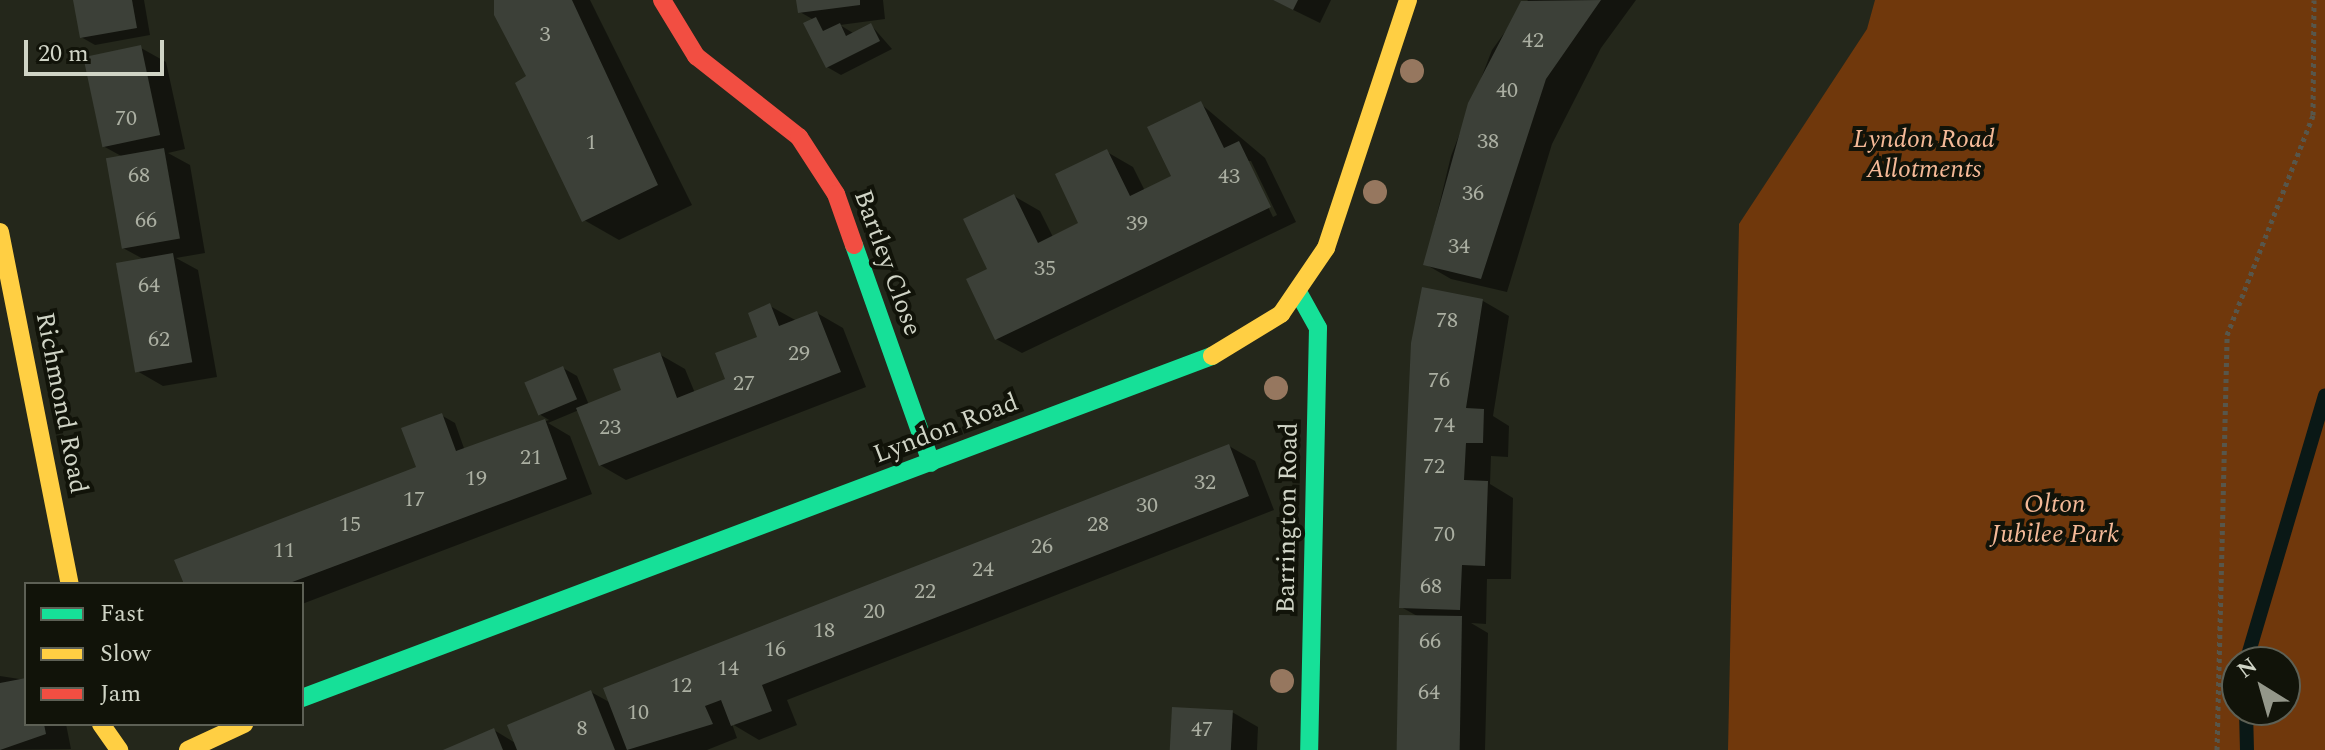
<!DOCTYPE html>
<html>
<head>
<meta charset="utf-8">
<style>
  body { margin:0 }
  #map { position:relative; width:2325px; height:750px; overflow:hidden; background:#24271b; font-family:Spectral,serif }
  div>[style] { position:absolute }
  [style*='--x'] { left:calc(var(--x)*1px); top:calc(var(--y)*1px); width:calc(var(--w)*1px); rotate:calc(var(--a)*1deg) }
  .green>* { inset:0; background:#70380c }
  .shadow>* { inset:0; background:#0007 }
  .stream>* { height:14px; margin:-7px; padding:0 7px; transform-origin:7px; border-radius:7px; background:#0a1816 }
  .building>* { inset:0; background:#3c4038; transform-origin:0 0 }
  .path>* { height:5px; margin-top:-2.5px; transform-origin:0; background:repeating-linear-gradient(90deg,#57564b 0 4px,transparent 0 8px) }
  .fast>* { height:18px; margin:-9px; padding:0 9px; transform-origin:9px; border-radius:9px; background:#16e098 }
  .slow>* { height:18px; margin:-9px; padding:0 9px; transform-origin:9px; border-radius:9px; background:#ffcf43 }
  .jam>* { height:18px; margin:-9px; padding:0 9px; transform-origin:9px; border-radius:9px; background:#f24e42 }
  .trees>* { width:24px; height:24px; margin:-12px; border-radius:50%; background:#96775f }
  span { translate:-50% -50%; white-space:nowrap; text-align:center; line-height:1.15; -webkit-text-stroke:8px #111309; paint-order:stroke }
  .number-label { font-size:22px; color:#abafa2 }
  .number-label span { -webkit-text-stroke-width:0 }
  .park-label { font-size:26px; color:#f4b997; font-style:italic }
  .street-label { font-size:26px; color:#d0d4c6 }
  .legend { position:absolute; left:24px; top:582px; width:280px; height:144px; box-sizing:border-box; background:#111309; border:2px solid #5d6055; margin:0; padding:10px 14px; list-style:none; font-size:24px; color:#d0d4c6 }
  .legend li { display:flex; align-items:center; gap:16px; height:40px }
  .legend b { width:40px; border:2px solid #5d6055 }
  .north { position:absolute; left:2221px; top:646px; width:80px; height:80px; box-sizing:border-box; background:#111309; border:2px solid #5d6055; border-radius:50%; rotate:323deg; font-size:22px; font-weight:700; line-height:32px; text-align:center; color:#d0d4c6 }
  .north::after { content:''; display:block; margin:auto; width:28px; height:36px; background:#94978a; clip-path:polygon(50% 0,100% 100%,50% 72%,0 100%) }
  .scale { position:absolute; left:24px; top:40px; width:140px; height:36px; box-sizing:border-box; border:4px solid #d0d4c6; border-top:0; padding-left:10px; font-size:24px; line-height:28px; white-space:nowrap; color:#d0d4c6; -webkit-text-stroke:6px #111309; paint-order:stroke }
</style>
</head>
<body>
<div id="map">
  <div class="green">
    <i style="clip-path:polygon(evenodd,1875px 0,2325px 0,2325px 750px,1728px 750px,1739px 224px,1867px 29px,1875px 0,2285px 662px,2285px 710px,2237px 710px,2237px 662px,2285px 662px)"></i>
  </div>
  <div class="shadow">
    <i style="clip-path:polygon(75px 0,144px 0,150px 35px,95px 45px,81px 37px)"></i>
    <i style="clip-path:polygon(496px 0,590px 0,692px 205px,619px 240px,584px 220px)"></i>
    <i style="clip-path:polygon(798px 0,883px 0,885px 19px,840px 25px,853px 33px,871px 25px,892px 49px,841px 75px,827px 67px,814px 20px,800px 12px)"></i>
    <i style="clip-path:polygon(1273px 0,1331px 0,1320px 23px)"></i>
    <i style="clip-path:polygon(1528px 0,1636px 0,1601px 48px,1552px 144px,1507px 292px,1451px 279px,1425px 264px,1451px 156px,1492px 50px)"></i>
    <i style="clip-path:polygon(141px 48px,166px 62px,185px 149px,168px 153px,190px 165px,205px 253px,176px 258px,198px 270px,217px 377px,163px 386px,137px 371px,145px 260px,123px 248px,123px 157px,103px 146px)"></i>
    <i style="clip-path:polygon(evenodd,1201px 104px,1265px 158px,1296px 222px,1022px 353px,996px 339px,990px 270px,1014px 196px,1040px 211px,1053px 237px,1081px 224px,1107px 152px,1133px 167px,1145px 191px,1173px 177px,1201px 104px,1246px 161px,1251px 161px,1277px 215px,1273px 217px,1246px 161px)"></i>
    <i style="clip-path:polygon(1424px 289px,1483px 301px,1509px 316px,1493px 416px,1509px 426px,1508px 457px,1491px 456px,1490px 484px,1513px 498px,1511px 579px,1487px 579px,1486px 624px,1471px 623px,1488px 633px,1485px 750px,1398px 750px,1419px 617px,1401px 607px)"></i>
    <i style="clip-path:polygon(770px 306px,797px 321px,817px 313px,843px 328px,866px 387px,626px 480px,600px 465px,579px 410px,548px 423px,570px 436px,592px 494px,302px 604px,302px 584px,186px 584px,422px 468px,441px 415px,455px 423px,465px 451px,549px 420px,539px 414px,563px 368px,577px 376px,589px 405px,624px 392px,659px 354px,685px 369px,695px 393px,727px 380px,759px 338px)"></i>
    <i style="clip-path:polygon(1229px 446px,1255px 461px,1274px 510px,787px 700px,797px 725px,759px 740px,732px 724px,737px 738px,707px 750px,448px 750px,494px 730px,517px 744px,591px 692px,611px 703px)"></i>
    <i style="clip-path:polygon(0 676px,26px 680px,26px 724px,66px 724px,71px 749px,0 750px)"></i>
    <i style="clip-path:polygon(1232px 712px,1258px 727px,1257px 750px,1173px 750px)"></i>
  </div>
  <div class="stream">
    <i style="--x:2246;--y:662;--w:278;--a:-73.5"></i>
    <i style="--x:2246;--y:710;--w:40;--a:88.6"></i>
  </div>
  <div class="building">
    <i style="clip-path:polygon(73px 0,132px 0,137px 28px,80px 38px)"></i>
    <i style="clip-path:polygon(494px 0,572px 0,658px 185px,582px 222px,515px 83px,526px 76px,494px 15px)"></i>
    <i style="clip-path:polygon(796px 0,860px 0,860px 5px,798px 13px)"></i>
    <i style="clip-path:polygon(1273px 0,1298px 0,1293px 10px)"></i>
    <i style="clip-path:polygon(1601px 0,1546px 79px,1481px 279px,1423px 265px,1468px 103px,1521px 1px)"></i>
    <i style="clip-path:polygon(816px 17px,823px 31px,840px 23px,846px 36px,871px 23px,880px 41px,826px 68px,803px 23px)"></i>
    <i style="left:141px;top:45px;width:92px;height:59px;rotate:78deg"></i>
    <i style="clip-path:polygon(1201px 101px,1224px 148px,1239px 141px,1271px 207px,995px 340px,966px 279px,987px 269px,963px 219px,1014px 194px,1038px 243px,1078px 223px,1055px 174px,1107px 149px,1130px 196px,1171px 176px,1147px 127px)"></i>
    <i style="left:164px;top:148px;width:92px;height:59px;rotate:80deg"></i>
    <i style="left:173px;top:253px;width:111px;height:58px;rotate:80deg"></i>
    <i style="clip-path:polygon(1422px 287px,1483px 299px,1466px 408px,1484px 409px,1483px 443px,1466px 443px,1464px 480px,1488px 481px,1485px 566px,1462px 565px,1460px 610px,1399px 608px,1411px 343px)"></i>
    <i style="clip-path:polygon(770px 303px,779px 326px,817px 311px,841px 372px,599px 466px,576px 408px,621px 390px,613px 369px,660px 352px,677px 398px,725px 379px,715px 353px,757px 337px,748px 313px)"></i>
    <i style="left:563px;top:366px;width:36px;height:42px;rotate:67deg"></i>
    <i style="clip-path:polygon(442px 413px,456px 451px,545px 419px,567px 479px,287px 584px,184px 584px,174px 560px,416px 467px,401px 428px)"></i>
    <i style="clip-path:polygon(1229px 444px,1249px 496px,762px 685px,772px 711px,731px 726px,721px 700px,705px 706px,713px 724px,627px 750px,603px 688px)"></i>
    <i style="left:1399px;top:615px;width:63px;height:135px;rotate:1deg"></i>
    <i style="clip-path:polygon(26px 678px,26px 724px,44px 724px,46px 734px,0 750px,0 683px)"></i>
    <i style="clip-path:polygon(591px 690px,615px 750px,517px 750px,507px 725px)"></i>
    <i style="left:1172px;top:707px;width:61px;height:43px;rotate:3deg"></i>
    <i style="clip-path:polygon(494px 728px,503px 750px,443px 750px)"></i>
  </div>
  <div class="path">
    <i style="--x:2217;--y:750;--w:415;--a:-88.6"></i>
    <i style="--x:2227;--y:335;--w:236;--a:-68.6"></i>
    <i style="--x:2313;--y:115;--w:115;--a:-89.5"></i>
  </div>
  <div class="fast">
    <i style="--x:854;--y:245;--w:231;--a:70.5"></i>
    <i style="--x:1298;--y:292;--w:41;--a:60.9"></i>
    <i style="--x:1318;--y:328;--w:422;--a:91.2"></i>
    <i style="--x:302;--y:698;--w:972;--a:-20.6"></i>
  </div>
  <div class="slow">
    <i style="--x:0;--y:232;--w:359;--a:78.8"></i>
    <i style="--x:1212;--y:356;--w:81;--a:-31.3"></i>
    <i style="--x:1281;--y:314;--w:80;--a:-55.7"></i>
    <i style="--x:1326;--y:248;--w:261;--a:-71.7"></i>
    <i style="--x:101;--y:724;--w:32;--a:55"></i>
    <i style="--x:188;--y:750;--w:62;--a:-24.9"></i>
  </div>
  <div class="jam">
    <i style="--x:662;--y:0;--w:66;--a:58.7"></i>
    <i style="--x:696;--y:56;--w:131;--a:38.2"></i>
    <i style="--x:799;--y:137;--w:68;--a:57"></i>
    <i style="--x:836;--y:194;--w:54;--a:70.6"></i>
  </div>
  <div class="trees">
    <i style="left:1412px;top:71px"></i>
    <i style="left:1375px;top:192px"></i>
    <i style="left:1276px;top:388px"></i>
    <i style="left:1282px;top:681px"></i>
  </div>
  <div class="number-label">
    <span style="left:545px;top:35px">3</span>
    <span style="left:1533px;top:41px">42</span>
    <span style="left:1507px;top:91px">40</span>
    <span style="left:126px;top:119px">70</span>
    <span style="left:1488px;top:142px">38</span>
    <span style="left:591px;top:143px">1</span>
    <span style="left:139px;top:176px">68</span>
    <span style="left:1229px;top:177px">43</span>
    <span style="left:1473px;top:194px">36</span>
    <span style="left:146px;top:221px">66</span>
    <span style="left:1137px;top:224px">39</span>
    <span style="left:1459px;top:247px">34</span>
    <span style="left:1045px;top:269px">35</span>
    <span style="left:149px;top:286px">64</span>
    <span style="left:1447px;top:321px">78</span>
    <span style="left:159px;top:340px">62</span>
    <span style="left:799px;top:354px">29</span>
    <span style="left:1439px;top:381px">76</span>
    <span style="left:744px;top:384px">27</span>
    <span style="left:1444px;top:426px">74</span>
    <span style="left:610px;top:428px">23</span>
    <span style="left:531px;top:458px">21</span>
    <span style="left:1434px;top:467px">72</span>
    <span style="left:476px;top:479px">19</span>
    <span style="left:1205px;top:483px">32</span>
    <span style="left:414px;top:500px">17</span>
    <span style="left:1147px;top:506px">30</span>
    <span style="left:350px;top:525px">15</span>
    <span style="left:1098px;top:525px">28</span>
    <span style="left:1444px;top:535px">70</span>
    <span style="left:1042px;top:547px">26</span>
    <span style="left:284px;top:551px">11</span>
    <span style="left:983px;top:570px">24</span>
    <span style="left:1431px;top:587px">68</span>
    <span style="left:925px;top:592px">22</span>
    <span style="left:874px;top:612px">20</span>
    <span style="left:824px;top:631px">18</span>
    <span style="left:1430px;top:642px">66</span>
    <span style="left:775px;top:650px">16</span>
    <span style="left:728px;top:669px">14</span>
    <span style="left:681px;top:686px">12</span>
    <span style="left:1429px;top:693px">64</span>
    <span style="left:638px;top:713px">10</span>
    <span style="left:582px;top:729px">8</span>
    <span style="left:1202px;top:730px">47</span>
  </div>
  <div class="park-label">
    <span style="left:1924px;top:155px">Lyndon Road<br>Allotments</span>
    <span style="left:2055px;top:520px">Olton<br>Jubilee Park</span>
  </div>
  <div class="street-label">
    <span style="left:887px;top:263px;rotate:70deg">Bartley Close</span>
    <span style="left:61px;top:403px;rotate:79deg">Richmond Road</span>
    <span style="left:946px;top:429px;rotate:-21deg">Lyndon Road</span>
    <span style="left:1288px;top:518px;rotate:-89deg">Barrington Road</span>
  </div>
  <ul class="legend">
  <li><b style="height:10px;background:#16e098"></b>Fast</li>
  <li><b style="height:10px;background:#ffcf43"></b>Slow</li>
  <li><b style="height:10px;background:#f24e42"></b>Jam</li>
  </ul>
  <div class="north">N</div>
  <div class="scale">20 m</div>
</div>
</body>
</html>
